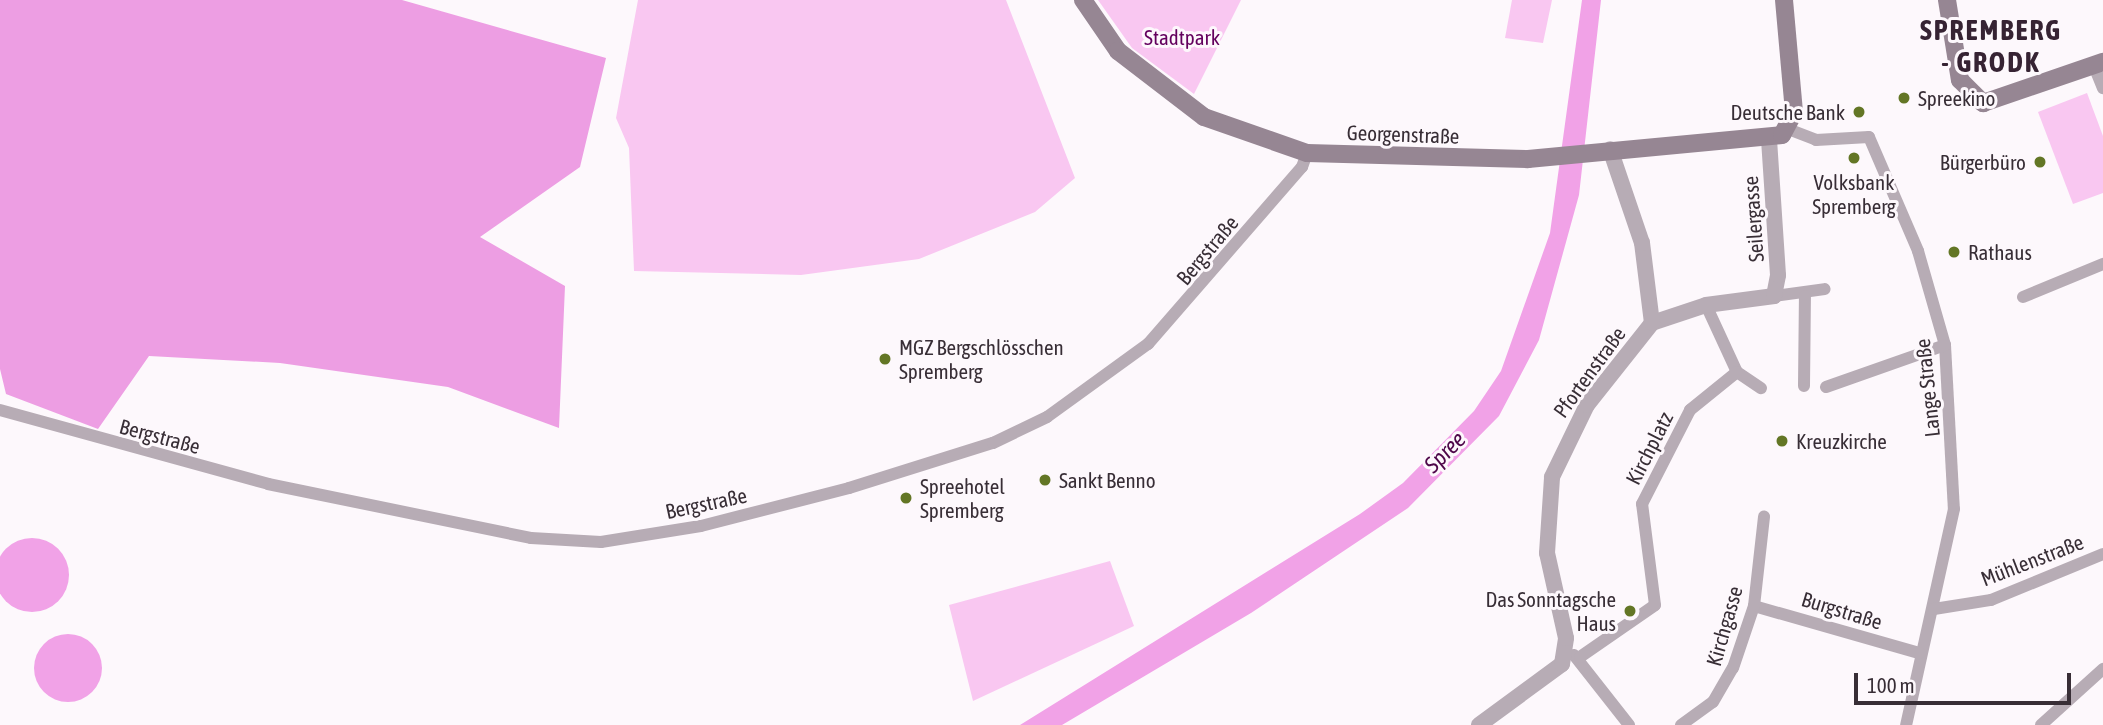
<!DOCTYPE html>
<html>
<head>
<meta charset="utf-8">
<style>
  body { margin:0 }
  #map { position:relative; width:2103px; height:725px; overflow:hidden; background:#fdf8fc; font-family:"Asap Condensed",sans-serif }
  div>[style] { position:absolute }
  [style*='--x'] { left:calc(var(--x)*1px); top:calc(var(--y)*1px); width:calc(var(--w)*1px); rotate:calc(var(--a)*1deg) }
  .green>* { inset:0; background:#f9c7f1 }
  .forest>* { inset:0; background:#ed9ee3 }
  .water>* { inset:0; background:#f1a2e7 }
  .round { border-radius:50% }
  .minor>* { height:12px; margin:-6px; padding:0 6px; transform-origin:6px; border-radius:6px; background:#b7acb5 }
  .tertiary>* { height:16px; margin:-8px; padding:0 8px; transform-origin:8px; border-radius:8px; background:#b7acb5 }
  .secondary>* { height:18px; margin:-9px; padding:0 9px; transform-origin:9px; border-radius:9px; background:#968693 }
  .dots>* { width:19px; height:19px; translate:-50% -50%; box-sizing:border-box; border:4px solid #fdf8fc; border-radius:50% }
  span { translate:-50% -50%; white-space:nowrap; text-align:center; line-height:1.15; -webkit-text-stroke:6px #fdf8fc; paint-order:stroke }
  .park-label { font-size:21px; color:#63005d }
  .poi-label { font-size:21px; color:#382e36 }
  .left { translate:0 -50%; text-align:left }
  .right { translate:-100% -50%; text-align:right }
  .street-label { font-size:21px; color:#382e36 }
  .water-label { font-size:23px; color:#4f074a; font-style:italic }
  .district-label { font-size:28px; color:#362333; font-weight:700; letter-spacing:2px }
  .scale { position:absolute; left:1854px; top:673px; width:217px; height:32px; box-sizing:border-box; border:4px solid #382e36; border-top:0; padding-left:9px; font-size:21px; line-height:24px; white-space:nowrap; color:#382e36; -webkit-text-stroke:5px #fdf8fc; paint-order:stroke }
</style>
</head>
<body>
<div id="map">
  <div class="green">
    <i style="clip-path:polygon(638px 0,1006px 0,1075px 178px,1035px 212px,919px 259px,801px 275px,634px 271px,629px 148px,616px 118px)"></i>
    <i style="clip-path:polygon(1098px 0,1241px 0,1194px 94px,1132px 48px)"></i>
    <i style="clip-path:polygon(1512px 0,1552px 0,1543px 43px,1505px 38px)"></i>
    <i style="clip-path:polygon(2087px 93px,2103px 136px,2103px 193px,2073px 204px,2038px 112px)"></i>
    <i style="clip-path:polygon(1110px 561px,1134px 626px,973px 701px,949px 605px)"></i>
  </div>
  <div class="forest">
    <i style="clip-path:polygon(0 0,402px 0,606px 58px,580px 167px,480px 237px,565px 286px,559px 428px,448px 387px,280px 363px,149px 356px,98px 429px,6px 394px,0 369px)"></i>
  </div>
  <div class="water">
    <i style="clip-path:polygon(1582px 0,1601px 0,1579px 195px,1539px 340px,1499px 416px,1408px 508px,1251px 613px,1062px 725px,1020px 725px,1360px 514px,1403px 483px,1474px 411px,1501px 371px,1550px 233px)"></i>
    <i class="round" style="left:-5px;top:538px;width:74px;height:74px"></i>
    <i class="round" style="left:34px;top:634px;width:68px;height:68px"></i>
  </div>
  <div class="minor">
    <i style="--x:2094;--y:66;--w:24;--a:68"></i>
    <i style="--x:1788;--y:129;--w:30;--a:21"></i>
    <i style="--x:1816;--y:140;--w:53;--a:-3.2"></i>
    <i style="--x:1869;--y:137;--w:124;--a:66.7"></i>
    <i style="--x:1918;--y:251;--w:98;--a:74"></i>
    <i style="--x:1945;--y:345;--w:164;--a:86.9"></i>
    <i style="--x:1954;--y:509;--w:221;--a:102.5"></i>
    <i style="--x:1774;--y:296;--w:51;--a:-7.8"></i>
    <i style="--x:2023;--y:297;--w:87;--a:-22.4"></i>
    <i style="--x:1706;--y:305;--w:74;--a:65.2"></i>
    <i style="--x:1737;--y:372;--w:29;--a:34"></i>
    <i style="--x:1804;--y:386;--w:90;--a:-89.4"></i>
    <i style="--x:1826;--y:387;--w:126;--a:-19.4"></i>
    <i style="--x:0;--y:410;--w:278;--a:15.4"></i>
    <i style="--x:268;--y:484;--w:268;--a:11.6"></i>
    <i style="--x:531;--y:538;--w:70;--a:3.3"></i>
    <i style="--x:601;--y:542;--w:101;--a:-9.1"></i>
    <i style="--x:701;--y:526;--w:153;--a:-14.4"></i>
    <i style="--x:849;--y:488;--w:151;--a:-17.4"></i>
    <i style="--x:993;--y:443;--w:60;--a:-25.7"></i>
    <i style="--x:1047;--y:417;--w:125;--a:-35.9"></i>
    <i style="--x:1148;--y:344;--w:235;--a:-49"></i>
    <i style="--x:1302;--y:167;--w:15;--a:-70"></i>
    <i style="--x:1754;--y:606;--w:172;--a:15.9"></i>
    <i style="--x:1934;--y:609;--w:58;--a:-9"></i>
    <i style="--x:1991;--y:600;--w:121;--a:-22.3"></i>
    <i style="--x:1574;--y:655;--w:89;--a:51.8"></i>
    <i style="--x:1580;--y:657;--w:91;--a:-34.7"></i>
    <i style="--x:1655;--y:605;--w:102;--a:-97.3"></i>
    <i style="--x:1642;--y:504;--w:106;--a:-62.9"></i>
    <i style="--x:1690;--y:410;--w:60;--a:-39"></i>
    <i style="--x:1681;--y:725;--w:39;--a:-36"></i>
    <i style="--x:1713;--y:702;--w:39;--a:-60"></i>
    <i style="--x:1733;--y:668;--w:65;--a:-71.3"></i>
    <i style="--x:1754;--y:606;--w:90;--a:-83.6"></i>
    <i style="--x:2041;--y:725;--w:84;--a:-42.1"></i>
  </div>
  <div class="tertiary">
    <i style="--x:1652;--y:323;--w:57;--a:-18.4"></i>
    <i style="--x:1706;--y:305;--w:69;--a:-7.5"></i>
    <i style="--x:1774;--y:296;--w:21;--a:-79"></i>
    <i style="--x:1778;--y:275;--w:137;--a:-93.8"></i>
    <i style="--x:1479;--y:725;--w:103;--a:-36.3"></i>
    <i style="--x:1562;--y:664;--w:26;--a:-81"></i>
    <i style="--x:1566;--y:638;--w:87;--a:-102.6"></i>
    <i style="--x:1547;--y:553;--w:76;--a:-86.2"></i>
    <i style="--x:1552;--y:477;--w:80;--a:-64.1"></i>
    <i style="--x:1587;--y:405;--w:105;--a:-51.6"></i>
    <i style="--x:1652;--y:323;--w:81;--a:-97.1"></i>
    <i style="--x:1642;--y:243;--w:99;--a:-108.8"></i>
  </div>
  <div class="secondary">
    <i style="--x:1083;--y:0;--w:62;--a:55.5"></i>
    <i style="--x:1118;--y:51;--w:108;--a:37.5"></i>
    <i style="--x:1204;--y:117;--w:109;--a:19.3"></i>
    <i style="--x:1307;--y:153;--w:221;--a:1.6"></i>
    <i style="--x:1528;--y:159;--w:255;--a:-5.4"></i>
    <i style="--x:1782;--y:135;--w:26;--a:-62"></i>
    <i style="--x:1794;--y:112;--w:112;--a:-95.1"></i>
    <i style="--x:1947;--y:0;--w:81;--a:80.8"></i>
    <i style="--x:1960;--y:80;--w:33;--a:45"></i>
    <i style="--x:1983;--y:103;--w:127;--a:-18.9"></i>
  </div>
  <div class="dots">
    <i style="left:1904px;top:98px;background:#637625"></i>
    <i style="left:1859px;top:112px;background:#637625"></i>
    <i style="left:1854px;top:158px;background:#637625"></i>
    <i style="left:2040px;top:162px;background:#637625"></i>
    <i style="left:1954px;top:252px;background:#637625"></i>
    <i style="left:885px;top:359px;background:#637625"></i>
    <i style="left:1782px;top:441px;background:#637625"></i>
    <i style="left:1045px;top:480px;background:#637625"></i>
    <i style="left:906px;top:498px;background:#637625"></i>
    <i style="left:1630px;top:611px;background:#637625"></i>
  </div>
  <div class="park-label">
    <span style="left:1182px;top:37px">Stadtpark</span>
  </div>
  <div class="poi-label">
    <span class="left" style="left:1918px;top:98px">Spreekino</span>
    <span class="right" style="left:1845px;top:112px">Deutsche Bank</span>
    <span class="right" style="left:2026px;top:162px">Bürgerbüro</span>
    <span style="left:1854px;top:194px">Volksbank<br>Spremberg</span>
    <span class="left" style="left:1968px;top:252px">Rathaus</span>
    <span class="left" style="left:899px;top:359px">MGZ Bergschlösschen<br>Spremberg</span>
    <span class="left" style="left:1796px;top:441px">Kreuzkirche</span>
    <span class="left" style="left:1059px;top:480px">Sankt Benno</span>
    <span class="left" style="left:920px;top:498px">Spreehotel<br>Spremberg</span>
    <span class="right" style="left:1616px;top:611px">Das Sonntagsche<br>Haus</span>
  </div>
  <div class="street-label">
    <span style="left:1403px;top:134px;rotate:2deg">Georgenstraße</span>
    <span style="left:1753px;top:219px;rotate:-94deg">Seilergasse</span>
    <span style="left:1207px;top:250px;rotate:-50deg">Bergstraße</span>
    <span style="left:1589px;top:372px;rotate:-54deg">Pfortenstraße</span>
    <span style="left:1927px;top:388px;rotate:-96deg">Lange Straße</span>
    <span style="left:160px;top:436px;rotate:15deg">Bergstraße</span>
    <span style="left:1649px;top:448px;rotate:-63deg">Kirchplatz</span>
    <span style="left:706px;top:503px;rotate:-12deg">Bergstraße</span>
    <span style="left:2032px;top:560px;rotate:-21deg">Mühlenstraße</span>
    <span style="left:1842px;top:610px;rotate:17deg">Burgstraße</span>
    <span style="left:1724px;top:626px;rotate:-74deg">Kirchgasse</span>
  </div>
  <div class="water-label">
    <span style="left:1445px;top:452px;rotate:-45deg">Spree</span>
  </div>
  <div class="district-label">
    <span style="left:1991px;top:46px">SPREMBERG<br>- GRODK</span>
  </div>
  <div class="scale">100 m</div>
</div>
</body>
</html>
